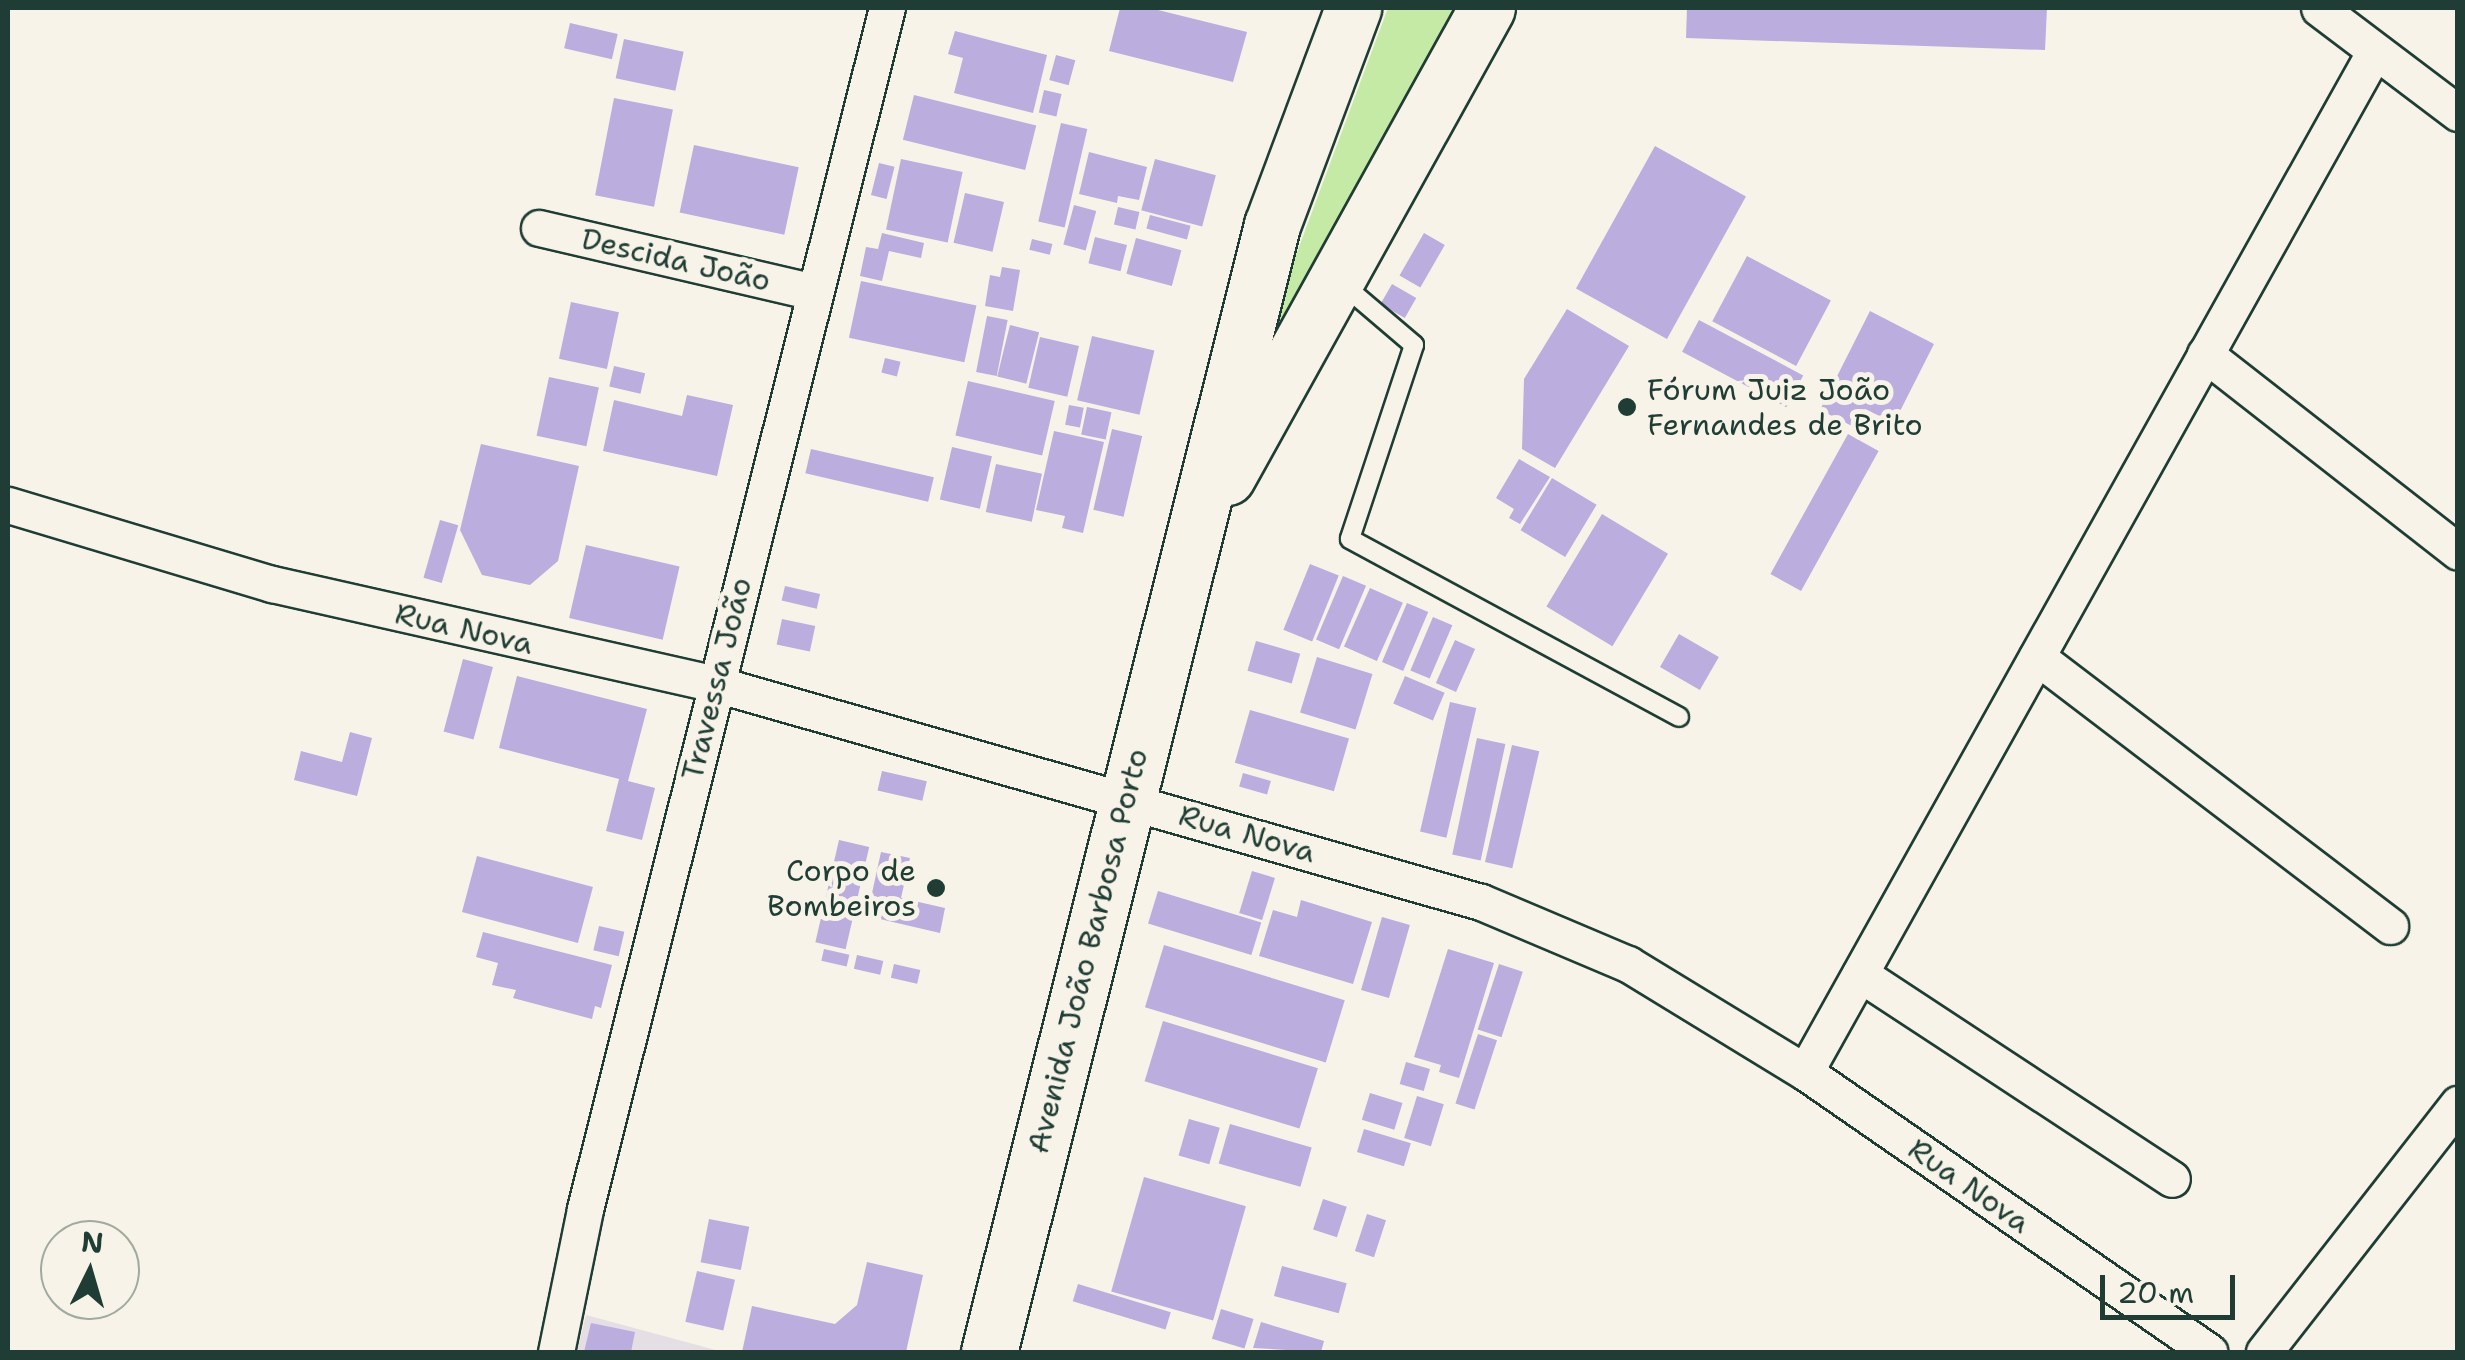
<!DOCTYPE html>
<html>
<head>
<meta charset="utf-8">
<style>
  body { margin:0 }
  #map { position:relative; width:2465px; height:1360px; overflow:hidden; background:#f7f3e8; font-family:"Shantell Sans",sans-serif }
  div>[style] { position:absolute }
  [style*='--x'] { left:calc(var(--x)*1px); top:calc(var(--y)*1px); width:calc(var(--w)*1px); rotate:calc(var(--a)*1deg) }
  .built>* { inset:0; background:#e5dee5 }
  .green>* { inset:0; background:#c4eaa5 }
  .building>* { inset:0; background:#bbadde; transform-origin:0 0 }
  .roads { filter:drop-shadow(2px 0 #1f3d34) drop-shadow(-2px 0 #1f3d34) drop-shadow(0 2px #1f3d34) drop-shadow(0 -2px #1f3d34) }
  .lane>* { height:18px; margin:-9px; padding:0 9px; transform-origin:9px; border-radius:9px; background:#f7f3e8 }
  .street>* { height:35px; margin:-17.5px; padding:0 17.5px; transform-origin:17.5px; border-radius:17.5px; background:#f7f3e8 }
  .primary>* { height:55px; margin:-27.5px; padding:0 27.5px; transform-origin:27.5px; border-radius:27.5px; background:#f7f3e8 }
  .dots>* { width:28px; height:28px; translate:-50% -50%; box-sizing:border-box; border:5px solid #f7f3e8; border-radius:50% }
  span { translate:-50% -50%; white-space:nowrap; text-align:center; line-height:1.15; -webkit-text-stroke:10px #f7f3e8; paint-order:stroke }
  .street-label { font-size:30px; color:#1f3d34 }
  .poi-label { font-size:30px; color:#1f3d34 }
  .left { translate:0 -50%; text-align:left }
  .right { translate:-100% -50%; text-align:right }
  .frame { position:absolute; inset:0; border:10px solid #1f3d34; pointer-events:none }
  .north { position:absolute; left:40px; top:1220px; width:100px; height:100px; box-sizing:border-box; background:#f7f3e8; border:2px solid #a1aaa0; border-radius:50%; rotate:5deg; font-size:28px; font-weight:700; line-height:40px; text-align:center; color:#1f3d34 }
  .north::after { content:''; display:block; margin:auto; width:35px; height:45px; background:#1f3d34; clip-path:polygon(50% 0,100% 100%,50% 72%,0 100%) }
  .scale { position:absolute; left:2100px; top:1275px; width:135px; height:45px; box-sizing:border-box; border:5px solid #1f3d34; border-top:0; padding-left:12px; font-size:30px; line-height:35px; white-space:nowrap; color:#1f3d34; -webkit-text-stroke:8px #f7f3e8; paint-order:stroke }
</style>
</head>
<body>
<div id="map">
  <div class="built">
    <i style="clip-path:polygon(586px 1315px,723px 1352px,577px 1352px)"></i>
  </div>
  <div class="green">
    <i style="clip-path:polygon(1388px 8px,1457px 8px,1232px 427px)"></i>
  </div>
  <div class="building">
    <i style="clip-path:polygon(1120px 8px,1150px 8px,1247px 32px,1233px 82px,1109px 51px)"></i>
    <i style="clip-path:polygon(1687px 8px,2047px 8px,2045px 50px,1686px 38px)"></i>
    <i style="left:570px;top:23px;width:49px;height:26px;rotate:13deg"></i>
    <i style="clip-path:polygon(955px 31px,1047px 55px,1033px 113px,954px 93px,963px 58px,948px 54px)"></i>
    <i style="left:624px;top:39px;width:61px;height:40px;rotate:12deg"></i>
    <i style="left:1056px;top:55px;width:20px;height:26px;rotate:15deg"></i>
    <i style="left:1044px;top:90px;width:18px;height:23px;rotate:13deg"></i>
    <i style="left:914px;top:95px;width:126px;height:46px;rotate:14deg"></i>
    <i style="left:614px;top:98px;width:60px;height:99px;rotate:11deg"></i>
    <i style="left:1061px;top:123px;width:27px;height:101px;rotate:13deg"></i>
    <i style="left:694px;top:145px;width:107px;height:69px;rotate:12deg"></i>
    <i style="left:1655px;top:146px;width:104px;height:163px;rotate:29deg"></i>
    <i style="clip-path:polygon(1089px 152px,1147px 167px,1139px 200px,1118px 196px,1117px 203px,1079px 194px)"></i>
    <i style="left:901px;top:159px;width:63px;height:72px;rotate:12deg"></i>
    <i style="left:1155px;top:159px;width:63px;height:53px;rotate:15deg"></i>
    <i style="left:879px;top:163px;width:16px;height:33px;rotate:14deg"></i>
    <i style="left:965px;top:193px;width:40px;height:51px;rotate:13deg"></i>
    <i style="left:1074px;top:205px;width:23px;height:41px;rotate:15deg"></i>
    <i style="left:1118px;top:207px;width:22px;height:18px;rotate:13deg"></i>
    <i style="left:1150px;top:215px;width:42px;height:14px;rotate:15deg"></i>
    <i style="clip-path:polygon(882px 233px,924px 243px,921px 258px,889px 251px,882px 281px,860px 276px,866px 247px,878px 249px)"></i>
    <i style="left:1424px;top:233px;width:24px;height:49px;rotate:30deg"></i>
    <i style="left:1095px;top:237px;width:33px;height:27px;rotate:14deg"></i>
    <i style="left:1136px;top:238px;width:47px;height:37px;rotate:15deg"></i>
    <i style="left:1032px;top:239px;width:21px;height:11px;rotate:14deg"></i>
    <i style="left:1747px;top:256px;width:95px;height:74px;rotate:28deg"></i>
    <i style="clip-path:polygon(1002px 267px,1020px 270px,1013px 311px,985px 306px,990px 275px,1000px 277px)"></i>
    <i style="left:861px;top:281px;width:118px;height:58px;rotate:12deg"></i>
    <i style="left:1392px;top:284px;width:28px;height:23px;rotate:30deg"></i>
    <i style="left:571px;top:302px;width:49px;height:58px;rotate:12deg"></i>
    <i style="clip-path:polygon(1567px 309px,1629px 346px,1555px 468px,1522px 449px,1524px 379px)"></i>
    <i style="clip-path:polygon(1870px 311px,1934px 344px,1894px 423px,1865px 409px,1856px 428px,1820px 410px)"></i>
    <i style="left:987px;top:316px;width:21px;height:57px;rotate:11deg"></i>
    <i style="left:1699px;top:320px;width:118px;height:36px;rotate:28deg"></i>
    <i style="left:1010px;top:325px;width:30px;height:53px;rotate:14deg"></i>
    <i style="left:1092px;top:336px;width:64px;height:66px;rotate:13deg"></i>
    <i style="left:1040px;top:337px;width:40px;height:52px;rotate:13deg"></i>
    <i style="left:885px;top:358px;width:16px;height:15px;rotate:14deg"></i>
    <i style="left:614px;top:366px;width:32px;height:21px;rotate:13deg"></i>
    <i style="left:549px;top:377px;width:51px;height:60px;rotate:12deg"></i>
    <i style="left:968px;top:381px;width:89px;height:56px;rotate:13deg"></i>
    <i style="clip-path:polygon(687px 395px,733px 405px,717px 476px,603px 451px,614px 400px,682px 416px)"></i>
    <i style="left:1069px;top:405px;width:15px;height:20px;rotate:11deg"></i>
    <i style="left:1087px;top:407px;width:25px;height:28px;rotate:12deg"></i>
    <i style="left:1112px;top:429px;width:31px;height:83px;rotate:13deg"></i>
    <i style="clip-path:polygon(1054px 431px,1104px 442px,1083px 533px,1062px 528px,1065px 516px,1036px 510px)"></i>
    <i style="left:1848px;top:434px;width:35px;height:160px;rotate:29deg"></i>
    <i style="clip-path:polygon(481px 444px,579px 466px,558px 561px,530px 585px,482px 575px,460px 530px)"></i>
    <i style="left:952px;top:447px;width:41px;height:54px;rotate:13deg"></i>
    <i style="left:811px;top:449px;width:126px;height:25px;rotate:13deg"></i>
    <i style="clip-path:polygon(1519px 459px,1550px 477px,1520px 524px,1509px 518px,1514px 509px,1496px 498px)"></i>
    <i style="left:996px;top:464px;width:47px;height:49px;rotate:12deg"></i>
    <i style="left:1552px;top:478px;width:52px;height:61px;rotate:31deg"></i>
    <i style="left:1602px;top:514px;width:77px;height:108px;rotate:31deg"></i>
    <i style="left:440px;top:520px;width:19px;height:60px;rotate:16deg"></i>
    <i style="left:586px;top:545px;width:96px;height:75px;rotate:13deg"></i>
    <i style="left:1310px;top:564px;width:31px;height:71px;rotate:22deg"></i>
    <i style="left:1343px;top:576px;width:25px;height:69px;rotate:23deg"></i>
    <i style="left:785px;top:586px;width:36px;height:15px;rotate:13deg"></i>
    <i style="left:1370px;top:588px;width:36px;height:64px;rotate:24deg"></i>
    <i style="left:1407px;top:603px;width:23px;height:64px;rotate:23deg"></i>
    <i style="left:1433px;top:617px;width:21px;height:58px;rotate:23deg"></i>
    <i style="left:782px;top:619px;width:34px;height:26px;rotate:12deg"></i>
    <i style="left:1679px;top:634px;width:46px;height:38px;rotate:30deg"></i>
    <i style="left:1455px;top:640px;width:22px;height:47px;rotate:24deg"></i>
    <i style="left:1256px;top:641px;width:46px;height:31px;rotate:16deg"></i>
    <i style="left:1317px;top:657px;width:58px;height:58px;rotate:17deg"></i>
    <i style="left:463px;top:659px;width:31px;height:75px;rotate:15deg"></i>
    <i style="clip-path:polygon(517px 676px,647px 709px,628px 781px,655px 788px,642px 840px,606px 831px,619px 779px,499px 748px)"></i>
    <i style="left:1405px;top:676px;width:43px;height:30px;rotate:23deg"></i>
    <i style="left:1450px;top:702px;width:27px;height:133px;rotate:13deg"></i>
    <i style="left:1250px;top:710px;width:103px;height:55px;rotate:16deg"></i>
    <i style="clip-path:polygon(350px 732px,372px 738px,357px 796px,294px 780px,301px 751px,342px 762px)"></i>
    <i style="left:1477px;top:738px;width:29px;height:119px;rotate:12deg"></i>
    <i style="left:1512px;top:745px;width:28px;height:120px;rotate:13deg"></i>
    <i style="left:882px;top:771px;width:46px;height:20px;rotate:13deg"></i>
    <i style="left:1243px;top:773px;width:29px;height:14px;rotate:16deg"></i>
    <i style="left:839px;top:840px;width:31px;height:105px;rotate:13deg"></i>
    <i style="clip-path:polygon(881px 852px,910px 858px,901px 898px,945px 908px,940px 933px,867px 916px)"></i>
    <i style="left:477px;top:856px;width:120px;height:58px;rotate:15deg"></i>
    <i style="left:1252px;top:871px;width:24px;height:44px;rotate:17deg"></i>
    <i style="left:1158px;top:891px;width:108px;height:34px;rotate:17deg"></i>
    <i style="clip-path:polygon(1301px 900px,1372px 922px,1353px 984px,1259px 956px,1273px 910px,1297px 917px)"></i>
    <i style="left:1382px;top:917px;width:29px;height:76px;rotate:16deg"></i>
    <i style="left:599px;top:926px;width:26px;height:25px;rotate:13deg"></i>
    <i style="clip-path:polygon(483px 932px,612px 965px,601px 1008px,595px 1006px,592px 1019px,513px 998px,516px 990px,492px 985px,498px 963px,476px 957px)"></i>
    <i style="left:1164px;top:945px;width:189px;height:65px;rotate:17deg"></i>
    <i style="left:824px;top:949px;width:26px;height:12px;rotate:13deg"></i>
    <i style="clip-path:polygon(1448px 949px,1494px 963px,1459px 1078px,1439px 1072px,1441px 1065px,1414px 1057px)"></i>
    <i style="left:857px;top:955px;width:27px;height:14px;rotate:13deg"></i>
    <i style="left:894px;top:964px;width:27px;height:14px;rotate:13deg"></i>
    <i style="left:1499px;top:964px;width:25px;height:69px;rotate:18deg"></i>
    <i style="left:1163px;top:1021px;width:162px;height:63px;rotate:17deg"></i>
    <i style="left:1478px;top:1034px;width:20px;height:73px;rotate:18deg"></i>
    <i style="left:1406px;top:1062px;width:25px;height:23px;rotate:16deg"></i>
    <i style="left:1370px;top:1093px;width:34px;height:28px;rotate:17deg"></i>
    <i style="left:1417px;top:1096px;width:28px;height:44px;rotate:17deg"></i>
    <i style="left:1189px;top:1119px;width:32px;height:38px;rotate:16deg"></i>
    <i style="left:1230px;top:1124px;width:85px;height:41px;rotate:16deg"></i>
    <i style="left:1364px;top:1129px;width:49px;height:24px;rotate:17deg"></i>
    <i style="left:1144px;top:1177px;width:106px;height:119px;rotate:16deg"></i>
    <i style="left:1323px;top:1199px;width:25px;height:32px;rotate:18deg"></i>
    <i style="left:1367px;top:1214px;width:20px;height:39px;rotate:18deg"></i>
    <i style="left:709px;top:1219px;width:41px;height:44px;rotate:11deg"></i>
    <i style="clip-path:polygon(867px 1262px,923px 1275px,906px 1352px,742px 1352px,752px 1306px,835px 1324px,857px 1305px)"></i>
    <i style="left:1282px;top:1266px;width:67px;height:31px;rotate:15deg"></i>
    <i style="left:697px;top:1271px;width:39px;height:52px;rotate:13deg"></i>
    <i style="left:1078px;top:1284px;width:97px;height:18px;rotate:17deg"></i>
    <i style="left:1221px;top:1309px;width:34px;height:31px;rotate:17deg"></i>
    <i style="clip-path:polygon(1261px 1322px,1324px 1341px,1321px 1352px,1253px 1348px)"></i>
    <i style="clip-path:polygon(591px 1323px,635px 1332px,631px 1352px,584px 1352px)"></i>
  </div>
  <div class="roads">
    <div class="lane">
      <i style="--x:1340;--y:282;--w:97;--a:40.4"></i>
      <i style="--x:1414;--y:345;--w:204;--a:108.3"></i>
      <i style="--x:1350;--y:539;--w:374;--a:28.4"></i>
    </div>
    <div class="street">
      <i style="--x:2319;--y:8;--w:174;--a:37.1"></i>
      <i style="--x:539;--y:228;--w:281;--a:13.1"></i>
      <i style="--x:2205;--y:354;--w:321;--a:38"></i>
      <i style="--x:8;--y:505;--w:276;--a:16.7"></i>
      <i style="--x:272;--y:584;--w:455;--a:12.7"></i>
      <i style="--x:716;--y:684;--w:795;--a:15.91"></i>
      <i style="--x:1481;--y:902;--w:160;--a:22.9"></i>
      <i style="--x:1628;--y:964;--w:207;--a:31.4"></i>
      <i style="--x:1805;--y:1072;--w:492;--a:34.7"></i>
      <i style="--x:2037;--y:657;--w:444;--a:37.3"></i>
      <i style="--x:1860;--y:974;--w:373;--a:33.3"></i>
      <i style="--x:1805;--y:1072;--w:1169;--a:-60.83"></i>
      <i style="--x:556;--y:1352;--w:146;--a:-78.5"></i>
      <i style="--x:585;--y:1209;--w:1238;--a:-75.89"></i>
      <i style="--x:2264;--y:1352;--w:315;--a:-52"></i>
    </div>
    <div class="primary">
      <i style="--x:1227;--y:477;--w:536;--a:-61"></i>
      <i style="--x:989;--y:1352;--w:1162;--a:-75.9"></i>
      <i style="--x:1272;--y:225;--w:232;--a:-69.5"></i>
    </div>
  </div>
  <div class="dots">
    <i style="left:1627px;top:407px;background:#1f3d34"></i>
    <i style="left:936px;top:888px;background:#1f3d34"></i>
  </div>
  <div class="street-label">
    <span style="left:676px;top:260px;rotate:13deg">Descida João</span>
    <span style="left:464px;top:629px;rotate:13deg">Rua Nova</span>
    <span style="left:717px;top:679px;rotate:-76deg">Travessa João</span>
    <span style="left:1247px;top:834px;rotate:16deg">Rua Nova</span>
    <span style="left:1088px;top:951px;rotate:-76deg">Avenida João Barbosa Porto</span>
    <span style="left:1969px;top:1186px;rotate:35deg">Rua Nova</span>
  </div>
  <div class="poi-label">
    <span class="left" style="left:1647px;top:407px">Fórum Juiz João<br>Fernandes de Brito</span>
    <span class="right" style="left:916px;top:888px">Corpo de<br>Bombeiros</span>
  </div>
  <div class="frame"></div>
  <div class="north">N</div>
  <div class="scale">20 m</div>
</div>
</body>
</html>
